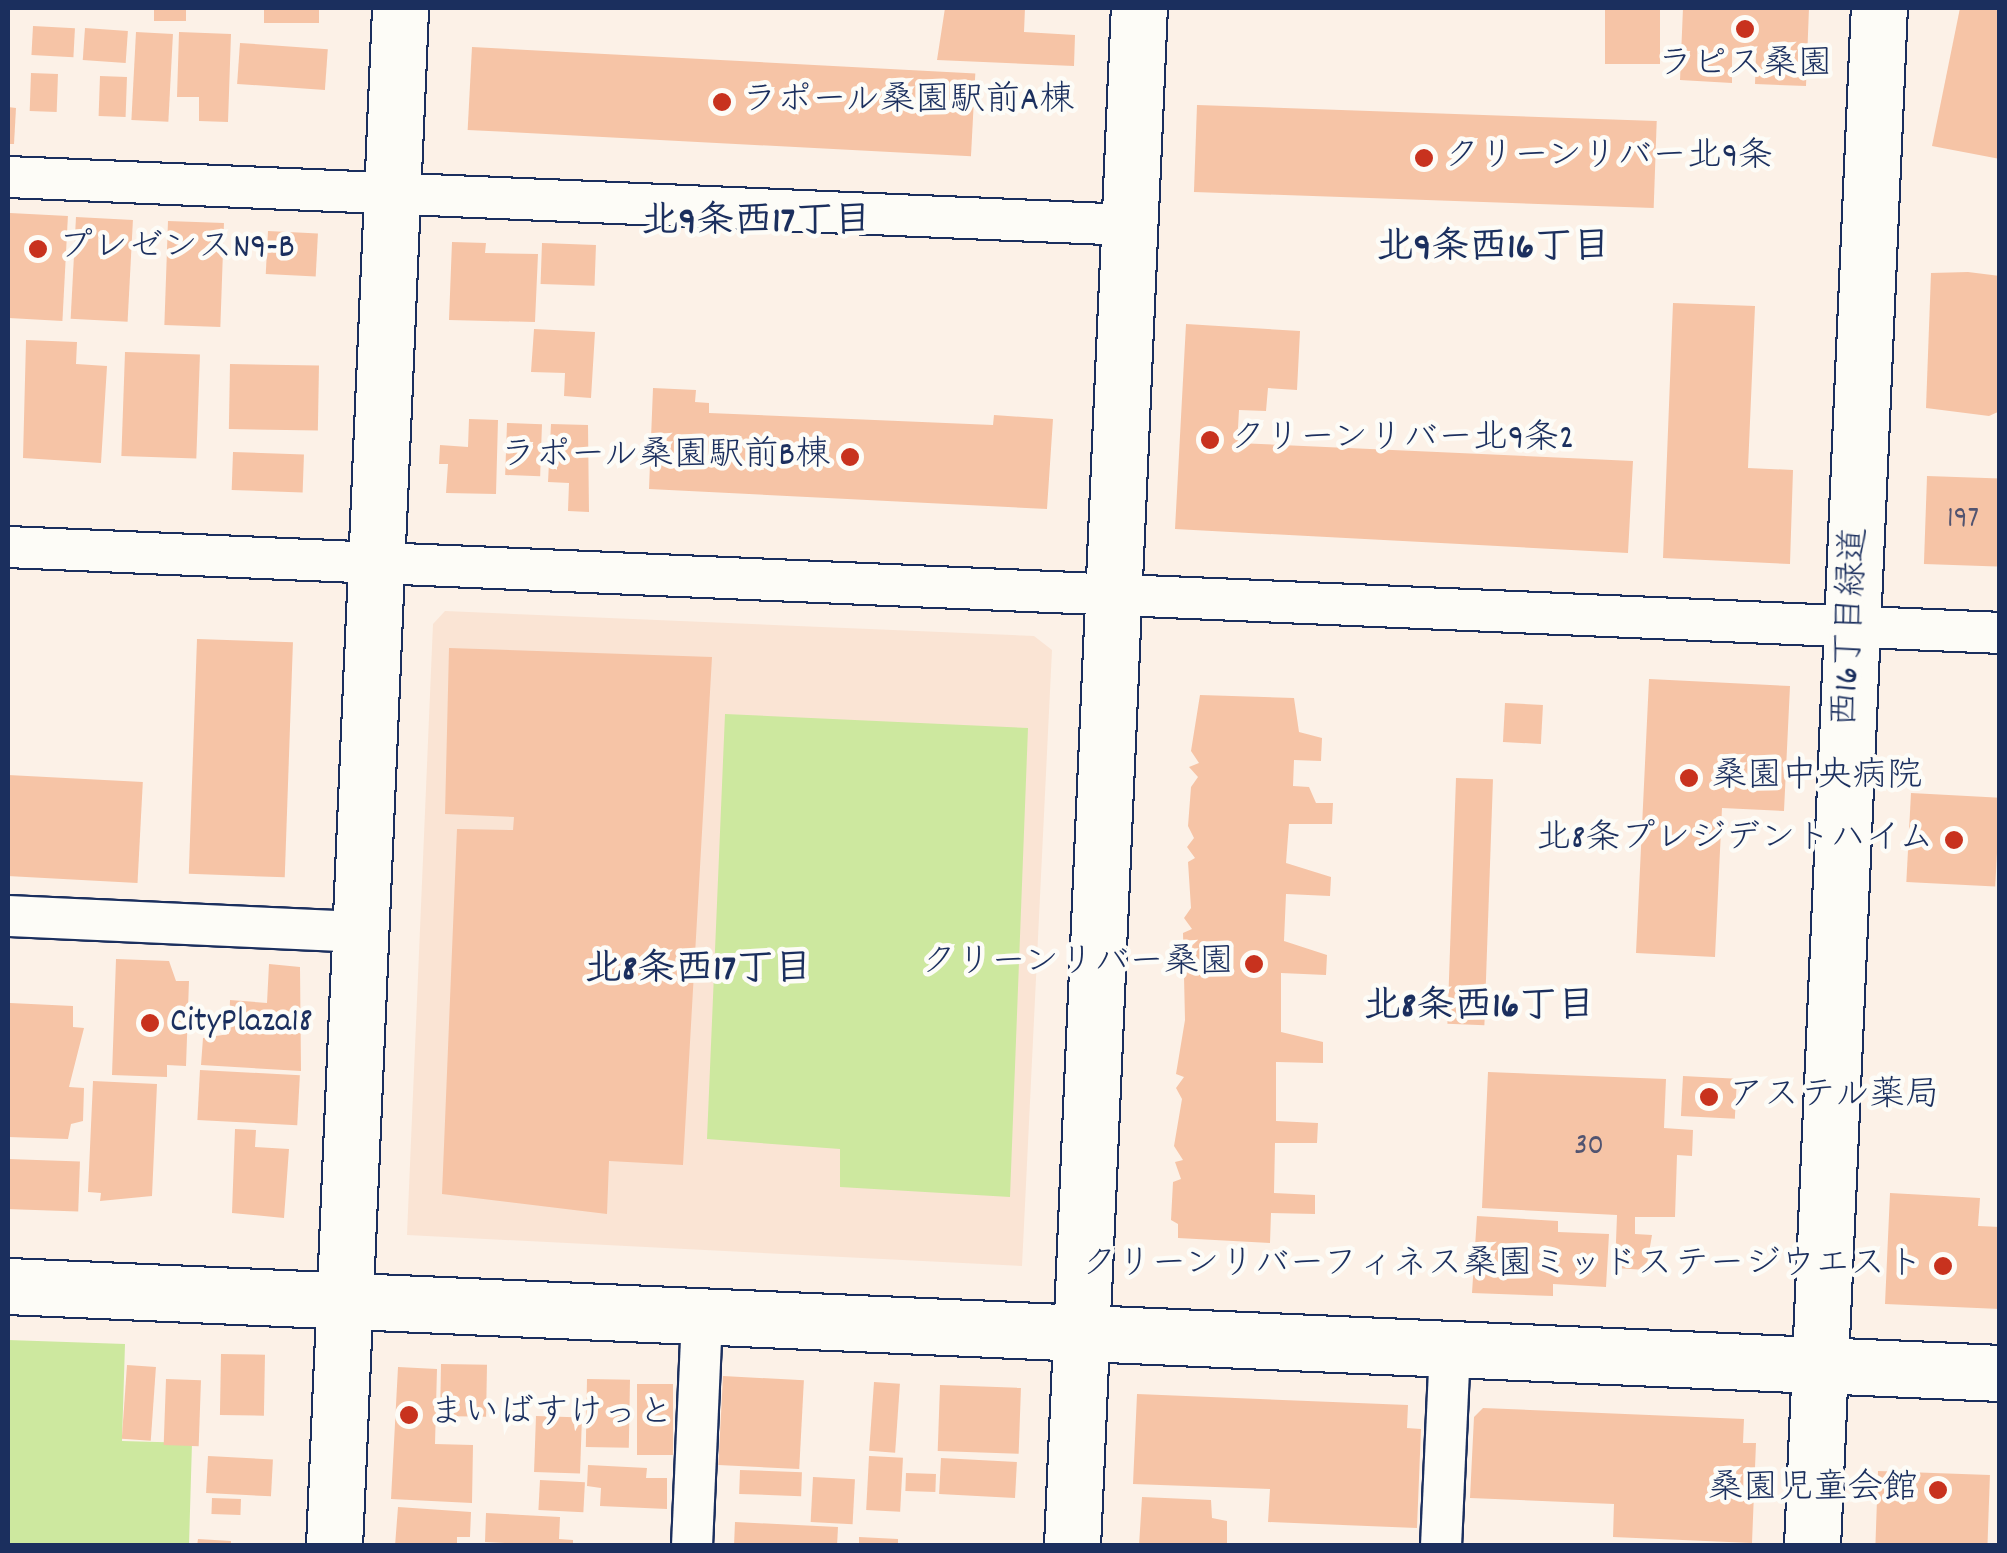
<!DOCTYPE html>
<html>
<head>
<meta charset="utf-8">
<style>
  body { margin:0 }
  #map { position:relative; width:2007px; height:1553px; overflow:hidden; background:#fcf1e7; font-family:Dekko,"Klee One",sans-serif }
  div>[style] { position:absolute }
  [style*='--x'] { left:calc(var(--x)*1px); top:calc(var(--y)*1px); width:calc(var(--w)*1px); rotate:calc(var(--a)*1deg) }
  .built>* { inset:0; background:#fae4d4 }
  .green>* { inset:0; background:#cde89f }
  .building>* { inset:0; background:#f6c4a6; transform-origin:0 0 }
  .roads { filter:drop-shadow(2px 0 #1b2f5e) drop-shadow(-2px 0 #1b2f5e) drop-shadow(0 2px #1b2f5e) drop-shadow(0 -2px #1b2f5e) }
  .street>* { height:40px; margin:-20px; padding:0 20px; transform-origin:20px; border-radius:20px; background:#fdfcf7 }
  .secondary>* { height:55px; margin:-27.5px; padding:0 27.5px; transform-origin:27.5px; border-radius:27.5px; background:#fdfcf7 }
  .dots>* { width:28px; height:28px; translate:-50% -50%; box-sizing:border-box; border:5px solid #fdfcf7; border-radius:50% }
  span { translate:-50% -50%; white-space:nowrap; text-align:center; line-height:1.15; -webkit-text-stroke:9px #fdfcf7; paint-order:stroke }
  .number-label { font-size:30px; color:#525470 }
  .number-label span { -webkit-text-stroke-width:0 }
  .poi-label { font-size:35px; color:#1b2f5e }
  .left { translate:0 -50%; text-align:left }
  .right { translate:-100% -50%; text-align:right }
  .street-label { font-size:35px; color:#1b2f5e }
  .neighbourhood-label { font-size:38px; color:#1b2f5e; font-weight:700 }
  .frame { position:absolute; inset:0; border:10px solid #1b2f5e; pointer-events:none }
</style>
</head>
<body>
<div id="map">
  <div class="built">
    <i style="clip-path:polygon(445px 611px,1034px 636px,1052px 650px,1022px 1266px,407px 1235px,433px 624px)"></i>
  </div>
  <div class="green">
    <i style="clip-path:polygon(725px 714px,1028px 728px,1010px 1197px,840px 1187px,840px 1149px,707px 1139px)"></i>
    <i style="clip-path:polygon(8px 1340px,125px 1344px,122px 1441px,192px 1443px,189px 1545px,8px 1546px)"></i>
  </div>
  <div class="building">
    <i style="left:154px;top:8px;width:32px;height:13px"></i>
    <i style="left:264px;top:8px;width:55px;height:15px"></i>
    <i style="clip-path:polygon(945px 8px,1025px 8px,1024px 32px,1075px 35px,1074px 66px,937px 60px)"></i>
    <i style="left:1605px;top:8px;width:55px;height:56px"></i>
    <i style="clip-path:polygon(1683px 8px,1809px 8px,1806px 86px,1755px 84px,1756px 54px,1732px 50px,1732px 83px,1680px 80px)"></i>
    <i style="clip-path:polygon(1960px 8px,2000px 8px,2000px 159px,1932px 146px)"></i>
    <i style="left:33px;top:26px;width:42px;height:29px;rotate:3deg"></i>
    <i style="left:85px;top:28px;width:43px;height:32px;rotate:4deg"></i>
    <i style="left:136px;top:32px;width:37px;height:88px;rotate:3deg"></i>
    <i style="clip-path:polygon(179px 32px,231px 34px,228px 122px,199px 121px,199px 97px,177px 97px)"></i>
    <i style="left:240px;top:43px;width:88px;height:41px;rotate:4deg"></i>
    <i style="left:472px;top:47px;width:504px;height:83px;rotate:3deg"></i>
    <i style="left:31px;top:73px;width:27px;height:38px;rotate:2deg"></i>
    <i style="left:100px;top:76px;width:27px;height:40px;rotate:2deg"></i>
    <i style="left:1197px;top:105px;width:460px;height:87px;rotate:2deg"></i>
    <i style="clip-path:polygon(8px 107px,16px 108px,14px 144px,8px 144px)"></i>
    <i style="left:10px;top:213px;width:58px;height:105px;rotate:3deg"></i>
    <i style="left:76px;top:217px;width:57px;height:102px;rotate:3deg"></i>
    <i style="left:168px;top:221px;width:56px;height:104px;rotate:2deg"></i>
    <i style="left:268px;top:231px;width:50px;height:43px;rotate:3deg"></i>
    <i style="clip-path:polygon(452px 242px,486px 243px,485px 253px,538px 254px,535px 322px,449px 320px)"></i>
    <i style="left:542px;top:243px;width:54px;height:41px;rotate:2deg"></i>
    <i style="clip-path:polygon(1968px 272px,2000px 276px,2000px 411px,1989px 416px,1926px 408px,1931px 273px)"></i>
    <i style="clip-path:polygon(1673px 303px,1755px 306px,1748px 468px,1793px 470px,1790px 564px,1663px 558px)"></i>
    <i style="clip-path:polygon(1186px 324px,1300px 331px,1297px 390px,1268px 388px,1266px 411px,1239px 410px,1238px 428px,1245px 428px,1238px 443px,1633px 461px,1628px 553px,1175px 529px)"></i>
    <i style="clip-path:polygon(534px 329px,595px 332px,591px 398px,564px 396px,565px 373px,531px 372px)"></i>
    <i style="clip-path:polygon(26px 340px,77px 342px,76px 364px,107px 366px,101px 463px,23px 458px)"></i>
    <i style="left:125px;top:352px;width:75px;height:104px;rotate:2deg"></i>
    <i style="left:230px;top:364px;width:89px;height:65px;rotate:1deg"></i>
    <i style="clip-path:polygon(653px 388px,696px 390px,695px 402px,709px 403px,709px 413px,993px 425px,994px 415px,1053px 419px,1047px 509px,649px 489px)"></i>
    <i style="clip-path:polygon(469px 419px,498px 420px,496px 494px,446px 493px,448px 464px,439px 464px,440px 445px,468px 447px)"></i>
    <i style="left:507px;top:423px;width:35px;height:52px;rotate:2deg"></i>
    <i style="clip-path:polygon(551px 424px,588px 425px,589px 512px,568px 511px,569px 483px,548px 482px)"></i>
    <i style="left:233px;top:452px;width:71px;height:38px;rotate:2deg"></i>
    <i style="left:1927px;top:476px;width:73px;height:88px;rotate:2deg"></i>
    <i style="left:197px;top:639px;width:96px;height:235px;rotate:2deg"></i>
    <i style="clip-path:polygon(449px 648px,712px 657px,683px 1165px,609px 1161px,607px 1214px,442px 1194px,457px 829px,513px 830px,514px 817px,445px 814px)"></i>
    <i style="clip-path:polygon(1649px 679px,1790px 686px,1784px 811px,1722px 808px,1715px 957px,1636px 953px)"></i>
    <i style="clip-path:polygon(1200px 695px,1294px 698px,1299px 732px,1322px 738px,1321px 761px,1294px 760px,1293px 786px,1309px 787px,1316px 803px,1333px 803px,1332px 824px,1289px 824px,1286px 863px,1331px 877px,1330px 896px,1286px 894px,1284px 941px,1327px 955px,1326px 975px,1281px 973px,1281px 1032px,1323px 1042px,1323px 1063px,1276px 1062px,1276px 1121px,1318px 1123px,1317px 1143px,1275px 1143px,1274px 1193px,1315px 1195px,1315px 1214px,1271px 1213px,1270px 1243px,1178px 1238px,1178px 1224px,1171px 1220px,1173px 1182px,1181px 1179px,1175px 1162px,1183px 1160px,1174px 1146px,1182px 1099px,1176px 1088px,1184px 1077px,1176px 1074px,1185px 1020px,1183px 933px,1192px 929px,1184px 918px,1191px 908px,1188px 862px,1195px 858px,1187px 847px,1194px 838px,1188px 826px,1191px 787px,1198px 777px,1189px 767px,1199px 763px,1191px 751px)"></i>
    <i style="left:1505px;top:703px;width:38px;height:39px;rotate:3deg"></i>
    <i style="left:8px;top:775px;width:135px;height:101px;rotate:3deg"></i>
    <i style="left:1456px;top:778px;width:37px;height:246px;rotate:2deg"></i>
    <i style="left:1911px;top:793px;width:89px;height:89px;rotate:3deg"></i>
    <i style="clip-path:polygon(116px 959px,169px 961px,176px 981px,189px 981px,186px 1066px,167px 1065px,167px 1077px,112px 1075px)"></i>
    <i style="clip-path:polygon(269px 964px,300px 967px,301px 1071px,201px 1065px,203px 1038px,229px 1034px,230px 1000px,267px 1003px)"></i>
    <i style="clip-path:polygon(10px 1003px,73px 1006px,73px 1027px,84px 1028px,69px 1087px,84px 1088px,83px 1121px,71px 1124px,68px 1139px,8px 1137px)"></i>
    <i style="left:200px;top:1070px;width:100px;height:50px;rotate:3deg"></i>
    <i style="clip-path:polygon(1488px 1072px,1666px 1079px,1664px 1128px,1693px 1130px,1692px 1156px,1677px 1155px,1675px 1217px,1635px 1217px,1635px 1234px,1652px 1235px,1646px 1270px,1615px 1268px,1617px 1215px,1482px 1208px)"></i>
    <i style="left:1683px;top:1076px;width:54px;height:40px;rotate:3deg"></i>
    <i style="clip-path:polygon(93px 1081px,157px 1084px,152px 1196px,100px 1201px,101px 1193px,88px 1192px)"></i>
    <i style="clip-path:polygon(235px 1129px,256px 1130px,255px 1147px,289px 1149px,284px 1218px,232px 1213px)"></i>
    <i style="left:8px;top:1159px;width:72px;height:50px;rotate:2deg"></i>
    <i style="clip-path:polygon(1890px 1193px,1980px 1198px,1978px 1226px,2000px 1227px,2000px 1309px,1885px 1304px)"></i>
    <i style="clip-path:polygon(1477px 1216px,1558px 1221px,1558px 1232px,1609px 1234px,1606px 1287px,1553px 1284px,1553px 1296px,1472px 1293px)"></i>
    <i style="left:221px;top:1354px;width:44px;height:61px;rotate:1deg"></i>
    <i style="left:441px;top:1364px;width:46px;height:52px;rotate:1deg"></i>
    <i style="left:127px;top:1365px;width:29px;height:74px;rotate:4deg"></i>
    <i style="clip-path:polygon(398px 1367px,437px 1369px,435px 1444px,473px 1445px,472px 1503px,391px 1499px)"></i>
    <i style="left:723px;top:1376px;width:81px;height:89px;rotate:3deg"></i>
    <i style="left:166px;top:1379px;width:35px;height:66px;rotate:2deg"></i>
    <i style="left:587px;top:1379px;width:43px;height:68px;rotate:1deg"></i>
    <i style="left:874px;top:1382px;width:26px;height:69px;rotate:4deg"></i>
    <i style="left:637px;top:1384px;width:36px;height:71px"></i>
    <i style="left:940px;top:1385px;width:81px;height:66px;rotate:2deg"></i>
    <i style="clip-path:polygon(1137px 1394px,1408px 1405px,1407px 1428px,1421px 1429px,1417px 1528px,1268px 1522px,1270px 1489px,1133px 1484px)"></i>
    <i style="clip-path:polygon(1483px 1408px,1744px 1419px,1743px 1443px,1756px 1443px,1752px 1543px,1613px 1537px,1614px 1504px,1470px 1498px,1474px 1417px)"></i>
    <i style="left:536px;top:1416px;width:46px;height:56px;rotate:2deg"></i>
    <i style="left:208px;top:1456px;width:65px;height:37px;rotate:3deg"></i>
    <i style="left:869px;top:1456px;width:34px;height:54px;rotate:3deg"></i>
    <i style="left:941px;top:1458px;width:76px;height:36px;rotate:3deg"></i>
    <i style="clip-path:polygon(588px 1465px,647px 1468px,646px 1478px,667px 1478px,667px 1509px,600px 1506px,601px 1488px,587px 1486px)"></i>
    <i style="left:740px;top:1470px;width:62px;height:24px;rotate:2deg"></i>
    <i style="left:1878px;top:1471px;width:112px;height:75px;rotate:2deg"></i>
    <i style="left:906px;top:1473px;width:30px;height:18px;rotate:2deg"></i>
    <i style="left:813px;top:1477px;width:42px;height:45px;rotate:3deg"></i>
    <i style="left:540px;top:1480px;width:45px;height:30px;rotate:3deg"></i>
    <i style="clip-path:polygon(1142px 1497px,1211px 1500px,1212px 1518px,1227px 1521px,1227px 1546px,1139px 1546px)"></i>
    <i style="left:212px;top:1498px;width:29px;height:16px;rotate:2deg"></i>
    <i style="clip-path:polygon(398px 1507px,471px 1512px,470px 1537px,457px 1537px,457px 1546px,395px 1546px)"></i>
    <i style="clip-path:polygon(486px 1513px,560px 1517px,559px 1539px,573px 1540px,573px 1546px,485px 1542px)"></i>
    <i style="clip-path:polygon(735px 1522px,838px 1527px,837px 1546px,734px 1546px)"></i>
    <i style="clip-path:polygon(859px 1537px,898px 1539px,898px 1546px,859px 1546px)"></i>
    <i style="clip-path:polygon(198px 1539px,231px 1541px,231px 1546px,197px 1546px)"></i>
  </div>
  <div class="roads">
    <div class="street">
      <i style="--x:8;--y:177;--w:1123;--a:2.45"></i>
      <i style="--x:8;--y:547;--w:1994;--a:2.47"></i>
      <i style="--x:8;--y:916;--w:352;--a:2.6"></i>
      <i style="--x:692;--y:1546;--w:230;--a:-87.5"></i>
      <i style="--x:1441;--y:1546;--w:198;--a:-87.4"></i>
    </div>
    <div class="secondary">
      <i style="--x:8;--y:1286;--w:1994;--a:2.5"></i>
      <i style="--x:334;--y:1546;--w:1539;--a:-87.54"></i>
      <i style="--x:1072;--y:1546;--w:1539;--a:-87.51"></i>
      <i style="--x:1812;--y:1546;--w:1539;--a:-87.51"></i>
    </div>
  </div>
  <div class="dots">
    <i style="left:1745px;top:29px;background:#c8321e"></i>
    <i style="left:722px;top:102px;background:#c8321e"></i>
    <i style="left:1424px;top:158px;background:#c8321e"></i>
    <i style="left:38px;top:249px;background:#c8321e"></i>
    <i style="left:1210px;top:440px;background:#c8321e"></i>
    <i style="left:850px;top:457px;background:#c8321e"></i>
    <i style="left:1689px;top:778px;background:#c8321e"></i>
    <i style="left:1954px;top:840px;background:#c8321e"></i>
    <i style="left:1254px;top:964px;background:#c8321e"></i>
    <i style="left:150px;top:1023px;background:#c8321e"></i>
    <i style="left:1709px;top:1097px;background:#c8321e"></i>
    <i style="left:1943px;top:1266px;background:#c8321e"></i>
    <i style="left:409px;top:1415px;background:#c8321e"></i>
    <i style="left:1938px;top:1490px;background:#c8321e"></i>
  </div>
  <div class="number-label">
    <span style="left:1963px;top:521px">197</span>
    <span style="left:1589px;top:1148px">30</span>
  </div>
  <div class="poi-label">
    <span style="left:1745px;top:66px">ラピス桑園</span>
    <span class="left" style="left:742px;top:102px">ラポール桑園駅前A棟</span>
    <span class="left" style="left:1444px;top:158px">クリーンリバー北9条</span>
    <span class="left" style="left:58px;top:249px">プレゼンスN9-B</span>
    <span class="left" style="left:1230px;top:440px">クリーンリバー北9条2</span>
    <span class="right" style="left:830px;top:457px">ラポール桑園駅前B棟</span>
    <span class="left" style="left:1712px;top:778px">桑園中央病院</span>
    <span class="right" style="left:1934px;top:840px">北8条プレジデントハイム</span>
    <span class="right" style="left:1234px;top:964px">クリーンリバー桑園</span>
    <span class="left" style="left:170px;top:1023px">CityPlaza18</span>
    <span class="left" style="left:1729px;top:1097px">アステル薬局</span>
    <span class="right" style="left:1923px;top:1266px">クリーンリバーフィネス桑園ミッドステージウエスト</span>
    <span class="left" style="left:429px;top:1415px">まいばすけっと</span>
    <span class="right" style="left:1918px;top:1490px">桑園児童会館</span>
  </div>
  <div class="street-label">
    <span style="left:1852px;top:627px;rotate:-87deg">西16丁目緑道</span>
  </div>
  <div class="neighbourhood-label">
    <span style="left:756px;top:224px">北9条西17丁目</span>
    <span style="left:1493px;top:250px">北9条西16丁目</span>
    <span style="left:698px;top:972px">北8条西17丁目</span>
    <span style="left:1479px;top:1009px">北8条西16丁目</span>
  </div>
  <div class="frame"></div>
</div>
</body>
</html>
